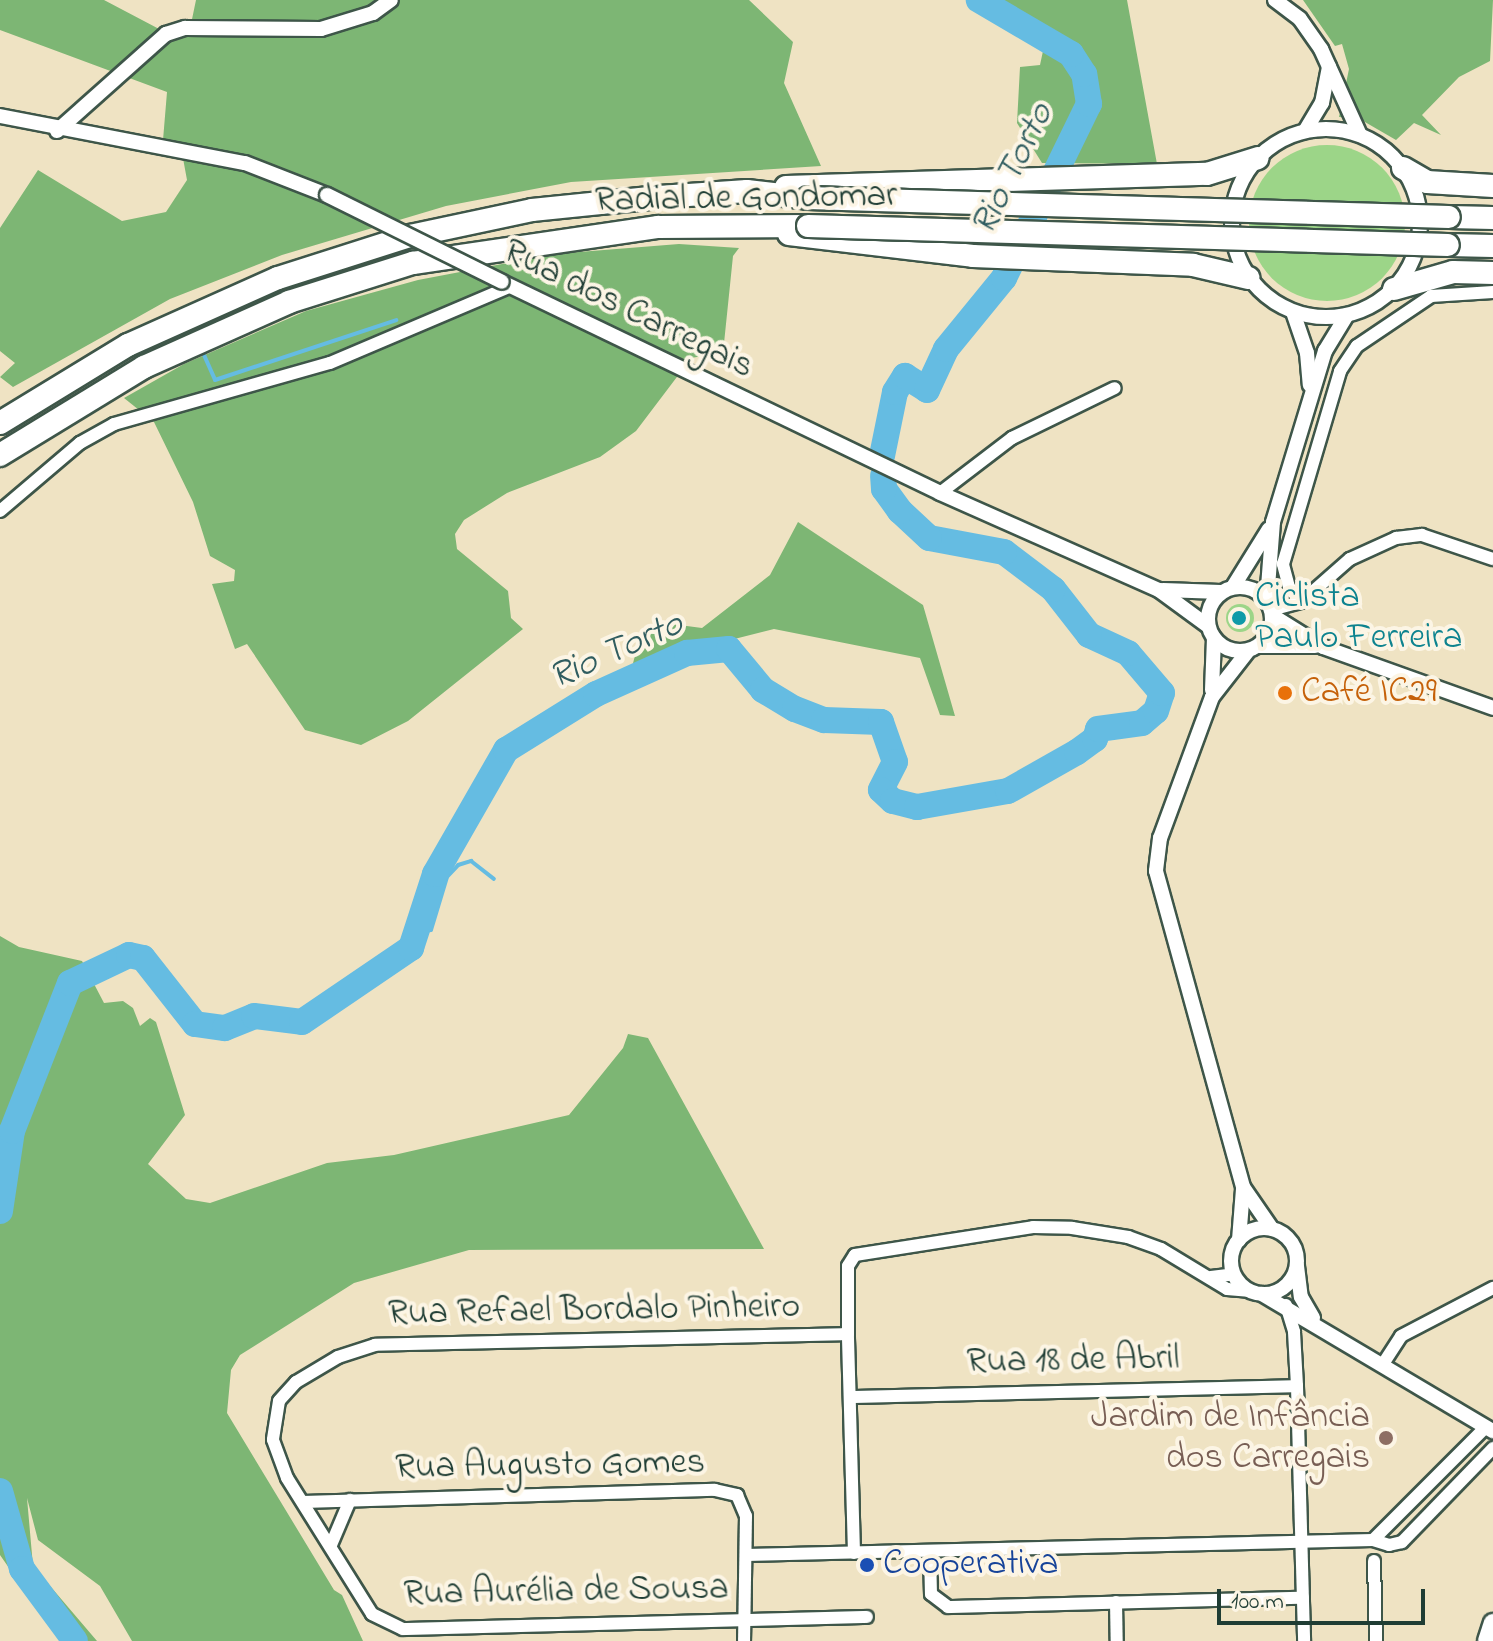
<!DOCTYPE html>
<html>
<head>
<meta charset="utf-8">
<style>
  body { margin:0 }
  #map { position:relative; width:1493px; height:1641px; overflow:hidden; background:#efe3c3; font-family:"Indie Flower",sans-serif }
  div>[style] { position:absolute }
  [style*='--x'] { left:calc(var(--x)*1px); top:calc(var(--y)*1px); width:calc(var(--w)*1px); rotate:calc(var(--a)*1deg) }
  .green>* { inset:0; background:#9cd588 }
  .round { border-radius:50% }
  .forest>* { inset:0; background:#7db674 }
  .stream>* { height:4px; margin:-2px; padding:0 2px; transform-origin:2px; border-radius:2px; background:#65bce2 }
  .river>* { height:26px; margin:-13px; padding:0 13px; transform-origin:13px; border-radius:13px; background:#65bce2 }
  .roads { filter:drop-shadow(2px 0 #3e5649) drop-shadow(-2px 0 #3e5649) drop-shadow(0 2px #3e5649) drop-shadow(0 -2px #3e5649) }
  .minor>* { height:12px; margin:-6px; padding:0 6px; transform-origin:6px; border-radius:6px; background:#fff }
  .tertiary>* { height:14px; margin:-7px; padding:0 7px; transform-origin:7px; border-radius:7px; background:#fff }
  .tertiary>.ring { margin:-7px; padding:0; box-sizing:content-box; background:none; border:14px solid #fff; border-radius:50% }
  .primary>* { height:18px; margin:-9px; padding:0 9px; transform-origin:9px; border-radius:9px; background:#fff }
  .motorway>* { height:22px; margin:-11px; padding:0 11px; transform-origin:11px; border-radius:11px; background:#fff }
  .bridges { filter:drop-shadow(2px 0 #3e5649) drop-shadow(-2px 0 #3e5649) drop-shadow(0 2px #3e5649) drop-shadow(0 -2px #3e5649) }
  .tertiary-bridge>* { height:14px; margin:-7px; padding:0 7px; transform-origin:7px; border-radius:7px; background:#fff }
  .motorway-bridge>* { height:22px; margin:-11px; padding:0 11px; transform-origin:11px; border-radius:11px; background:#fff }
  .dots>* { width:22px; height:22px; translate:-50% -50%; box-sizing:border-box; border:4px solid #fcf5e5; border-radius:50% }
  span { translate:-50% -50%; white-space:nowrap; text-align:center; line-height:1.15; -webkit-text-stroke:8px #fcf5e5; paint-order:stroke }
  .street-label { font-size:36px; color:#1f3d34 }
  .culture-label { font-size:36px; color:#0d838f }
  .left { translate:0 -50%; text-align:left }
  .food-label { font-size:36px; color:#c56008 }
  .education-label { font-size:36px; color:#785e54 }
  .right { translate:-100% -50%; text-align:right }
  .transit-label { font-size:36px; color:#164399 }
  .water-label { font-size:38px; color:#305d60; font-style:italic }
  .scale { position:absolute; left:1217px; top:1589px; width:208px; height:36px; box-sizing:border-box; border:4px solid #1f3d34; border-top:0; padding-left:10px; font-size:24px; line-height:28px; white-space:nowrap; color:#1f3d34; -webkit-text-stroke:6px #fcf5e5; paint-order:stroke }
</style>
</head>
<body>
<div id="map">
  <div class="green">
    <i class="round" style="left:1249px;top:145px;width:156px;height:156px"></i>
    <i class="round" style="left:1226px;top:604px;width:28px;height:28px"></i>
  </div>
  <div class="forest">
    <i style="clip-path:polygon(0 0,104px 0,161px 30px,191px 24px,196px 0,749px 0,793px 42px,784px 83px,821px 166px,571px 182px,446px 206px,282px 255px,170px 299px,13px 387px,0 377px,15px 363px,0 351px,0 228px,38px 170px,122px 221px,166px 212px,187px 180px,180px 142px,163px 140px,167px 92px,0 30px)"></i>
    <i style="clip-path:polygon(988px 0,1127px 0,1157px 164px,1042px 163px,1017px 123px,1020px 67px,1040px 65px,1043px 51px,1058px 41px)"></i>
    <i style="clip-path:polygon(1303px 0,1493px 0,1490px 61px,1459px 77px,1422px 115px,1441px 135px,1414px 123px,1396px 140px,1358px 118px,1339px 117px,1349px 69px,1342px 44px,1335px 46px)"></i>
    <i style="clip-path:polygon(679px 244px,739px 248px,733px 256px,723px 353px,684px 359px,686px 365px,636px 431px,600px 457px,507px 493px,464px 520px,455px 534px,457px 549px,508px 591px,511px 618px,523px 629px,408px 721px,361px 745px,305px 730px,247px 644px,235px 649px,212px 584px,234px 581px,235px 570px,210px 556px,193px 502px,154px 422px,124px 398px,184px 364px,306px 311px,418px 280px,554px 254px)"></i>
    <i style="clip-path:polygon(798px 522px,923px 605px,955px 716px,940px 715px,920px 658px,774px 629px,683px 652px,631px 671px,639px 640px,664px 623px,702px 628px,770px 575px)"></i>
    <i style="clip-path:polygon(0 936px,19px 947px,82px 961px,104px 1003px,123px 1001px,133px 1008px,140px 1026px,150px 1018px,156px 1022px,185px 1115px,148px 1164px,186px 1199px,210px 1203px,327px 1163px,394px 1155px,569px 1115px,623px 1048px,628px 1034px,648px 1038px,764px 1249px,469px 1250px,354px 1283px,240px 1355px,231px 1370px,227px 1413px,334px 1590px,342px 1595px,363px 1641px,132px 1641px,100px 1586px,38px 1540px,27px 1498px,33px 1566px,97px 1641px,60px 1641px,0 1555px)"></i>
  </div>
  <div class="stream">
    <i style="--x:204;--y:355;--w:27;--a:66"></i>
    <i style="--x:215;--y:380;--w:191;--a:-18.3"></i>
    <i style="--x:414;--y:933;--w:17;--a:-10"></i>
    <i style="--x:431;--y:930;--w:55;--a:-73.2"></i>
    <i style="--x:447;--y:877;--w:16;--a:-47"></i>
    <i style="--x:458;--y:865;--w:14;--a:-17"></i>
    <i style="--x:471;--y:861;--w:29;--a:38"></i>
  </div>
  <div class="river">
    <i style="--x:882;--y:456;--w:65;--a:-78.5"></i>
    <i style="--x:895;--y:392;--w:19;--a:-58"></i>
    <i style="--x:905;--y:376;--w:26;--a:32"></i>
    <i style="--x:927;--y:390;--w:45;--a:-65.1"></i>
    <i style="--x:946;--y:349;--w:92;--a:-50.8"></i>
    <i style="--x:1004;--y:278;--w:194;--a:-64"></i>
    <i style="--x:1089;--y:104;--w:30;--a:-99"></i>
    <i style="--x:1084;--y:74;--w:24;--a:-123"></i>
    <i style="--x:1071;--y:54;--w:107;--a:-149.6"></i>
    <i style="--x:0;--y:1211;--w:81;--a:-81.5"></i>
    <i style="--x:12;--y:1131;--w:159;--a:-68.6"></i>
    <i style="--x:70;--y:983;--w:65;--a:-25.4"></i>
    <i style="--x:129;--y:955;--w:14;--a:12"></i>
    <i style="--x:143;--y:958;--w:84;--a:51.8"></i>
    <i style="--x:195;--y:1024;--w:30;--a:8"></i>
    <i style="--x:225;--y:1028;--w:31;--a:-22"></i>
    <i style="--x:254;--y:1016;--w:48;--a:7.1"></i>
    <i style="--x:302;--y:1022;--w:132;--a:-34.2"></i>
    <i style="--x:411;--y:948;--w:78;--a:-72"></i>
    <i style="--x:435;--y:874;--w:143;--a:-60.2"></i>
    <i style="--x:506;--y:750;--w:106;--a:-31.9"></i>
    <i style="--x:596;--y:694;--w:100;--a:-24.3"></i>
    <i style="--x:687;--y:653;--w:42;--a:-5.4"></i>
    <i style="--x:729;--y:649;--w:53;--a:50.3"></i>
    <i style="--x:763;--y:690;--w:37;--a:31"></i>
    <i style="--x:795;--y:709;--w:31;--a:21"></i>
    <i style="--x:824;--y:720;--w:57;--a:2"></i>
    <i style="--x:881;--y:722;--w:42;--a:70.7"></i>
    <i style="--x:895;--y:762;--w:31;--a:117"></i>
    <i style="--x:881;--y:790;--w:16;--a:43"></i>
    <i style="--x:893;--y:801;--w:25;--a:14"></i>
    <i style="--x:917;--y:807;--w:92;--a:-10"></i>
    <i style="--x:1008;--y:791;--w:79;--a:-29.5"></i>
    <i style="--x:1077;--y:752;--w:22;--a:-36"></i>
    <i style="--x:1095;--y:739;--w:10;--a:-73"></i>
    <i style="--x:1098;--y:729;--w:44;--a:-7.8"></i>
    <i style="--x:1142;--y:723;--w:18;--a:-41"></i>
    <i style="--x:1156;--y:711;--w:19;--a:-72"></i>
    <i style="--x:1162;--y:693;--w:52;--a:-130.4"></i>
    <i style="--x:1128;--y:653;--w:43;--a:-155.2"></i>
    <i style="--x:1089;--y:635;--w:58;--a:-128"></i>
    <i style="--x:1053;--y:589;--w:61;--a:-142.9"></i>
    <i style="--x:1004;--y:552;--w:76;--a:-169.4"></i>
    <i style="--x:929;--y:538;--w:40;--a:-137"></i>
    <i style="--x:900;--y:511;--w:27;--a:-126"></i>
    <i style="--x:884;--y:489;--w:13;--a:-94"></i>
    <i style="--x:0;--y:1491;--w:81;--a:74.2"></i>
    <i style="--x:22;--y:1569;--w:89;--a:53.6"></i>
  </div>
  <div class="roads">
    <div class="minor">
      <i style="--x:940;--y:493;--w:91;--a:-37.4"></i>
      <i style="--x:1012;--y:438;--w:114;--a:-25.9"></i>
      <i style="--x:0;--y:511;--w:105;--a:-40.4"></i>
      <i style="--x:80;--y:443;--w:39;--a:-29"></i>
      <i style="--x:114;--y:424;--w:224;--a:-15.8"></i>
      <i style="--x:330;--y:363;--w:197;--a:-23"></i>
      <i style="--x:1301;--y:602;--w:19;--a:-129"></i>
      <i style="--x:1289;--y:587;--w:24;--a:-105"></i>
      <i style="--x:1283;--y:564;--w:201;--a:-73.5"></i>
      <i style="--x:1340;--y:371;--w:30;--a:-56"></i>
      <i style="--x:1357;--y:346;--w:89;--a:-34"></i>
      <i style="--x:1431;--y:296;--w:62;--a:-3.7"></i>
      <i style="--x:1271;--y:610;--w:31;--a:-15"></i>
      <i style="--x:1301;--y:602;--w:65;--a:-41.3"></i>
      <i style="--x:1350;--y:559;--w:51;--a:-24.5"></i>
      <i style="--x:1396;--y:538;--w:26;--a:-7"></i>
      <i style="--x:1422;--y:535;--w:75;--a:18.7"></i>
      <i style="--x:1211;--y:1277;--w:23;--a:-7"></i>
      <i style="--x:1286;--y:1305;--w:28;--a:73"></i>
      <i style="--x:1294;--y:1332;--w:54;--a:86.8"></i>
      <i style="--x:1297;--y:1386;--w:255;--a:88.4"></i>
      <i style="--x:848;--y:1334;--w:473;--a:178.7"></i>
      <i style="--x:375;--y:1345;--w:39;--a:162"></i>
      <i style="--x:338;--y:1357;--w:49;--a:149.2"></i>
      <i style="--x:296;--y:1382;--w:25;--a:132"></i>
      <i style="--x:279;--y:1401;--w:39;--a:99"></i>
      <i style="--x:273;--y:1440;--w:40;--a:69.8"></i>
      <i style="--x:287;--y:1478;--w:160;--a:58"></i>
      <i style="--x:372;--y:1614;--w:34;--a:26"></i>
      <i style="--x:403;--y:1629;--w:464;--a:-1.5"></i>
      <i style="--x:1383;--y:1364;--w:33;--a:-57"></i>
      <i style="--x:1401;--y:1336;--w:104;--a:-27.6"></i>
      <i style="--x:850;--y:1397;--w:447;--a:-1.4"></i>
      <i style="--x:303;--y:1502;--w:412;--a:-1.7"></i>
      <i style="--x:715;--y:1490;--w:23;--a:13"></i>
      <i style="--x:737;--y:1495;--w:23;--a:67"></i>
      <i style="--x:746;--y:1516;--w:125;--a:90.9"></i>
      <i style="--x:1373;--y:1540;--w:160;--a:-45"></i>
      <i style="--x:331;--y:1545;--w:49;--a:-67.1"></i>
      <i style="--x:930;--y:1551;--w:43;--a:88.7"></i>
      <i style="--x:931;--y:1594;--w:21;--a:37"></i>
      <i style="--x:948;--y:1607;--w:355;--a:-1.5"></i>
      <i style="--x:854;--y:1553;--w:219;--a:-91.6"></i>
      <i style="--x:848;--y:1334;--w:68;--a:-90"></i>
      <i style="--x:848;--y:1266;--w:13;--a:-58"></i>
      <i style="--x:855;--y:1255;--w:180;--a:-8.9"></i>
      <i style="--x:1033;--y:1227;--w:39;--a:1"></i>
      <i style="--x:1072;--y:1228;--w:57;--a:9.1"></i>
      <i style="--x:1128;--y:1237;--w:35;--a:20"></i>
      <i style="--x:1161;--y:1249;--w:77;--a:31.2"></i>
      <i style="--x:1227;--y:1289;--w:24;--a:5"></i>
      <i style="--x:746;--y:1555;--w:627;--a:-1.37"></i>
      <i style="--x:1373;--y:1540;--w:17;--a:17"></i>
      <i style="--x:1389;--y:1545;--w:13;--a:-13"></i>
      <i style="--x:1402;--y:1542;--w:131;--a:-45.9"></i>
      <i style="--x:1374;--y:1561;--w:80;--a:88.6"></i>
      <i style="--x:1116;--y:1602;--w:39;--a:89"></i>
    </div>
    <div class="tertiary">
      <i style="--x:1275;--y:0;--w:31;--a:37"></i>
      <i style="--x:1300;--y:19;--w:37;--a:55"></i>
      <i style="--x:1321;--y:49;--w:94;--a:65.6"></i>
      <i style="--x:0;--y:116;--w:249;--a:10.9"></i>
      <i style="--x:245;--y:163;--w:88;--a:21.3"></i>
      <i class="ring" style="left:1232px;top:129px;width:174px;height:174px"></i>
      <i style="--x:57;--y:131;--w:146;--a:-41.7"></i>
      <i style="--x:166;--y:34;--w:20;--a:-18"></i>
      <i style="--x:185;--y:28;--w:136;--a:0.4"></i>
      <i style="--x:321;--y:29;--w:54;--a:-17.1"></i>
      <i style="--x:373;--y:13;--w:22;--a:-36"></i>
      <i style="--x:1305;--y:131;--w:33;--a:-59"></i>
      <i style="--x:1322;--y:103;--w:37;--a:-79"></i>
      <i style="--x:502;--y:282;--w:486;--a:25.7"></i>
      <i style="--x:940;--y:493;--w:240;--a:23.9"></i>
      <i style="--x:1159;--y:590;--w:61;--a:36.3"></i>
      <i style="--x:1293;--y:312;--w:43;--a:71.1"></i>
      <i style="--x:1307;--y:353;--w:32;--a:85"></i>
      <i class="ring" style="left:1208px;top:587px;width:50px;height:50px"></i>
      <i style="--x:1233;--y:587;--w:68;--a:-58.2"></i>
      <i style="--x:1163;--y:590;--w:58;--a:2"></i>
      <i style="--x:1267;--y:600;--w:78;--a:-85.6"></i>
      <i style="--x:1273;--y:522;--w:179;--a:-73.1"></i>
      <i style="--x:1325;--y:351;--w:42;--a:-58.6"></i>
      <i style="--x:1273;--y:616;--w:59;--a:31.8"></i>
      <i style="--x:1323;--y:647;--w:181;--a:19.7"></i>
      <i style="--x:1259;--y:646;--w:56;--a:0"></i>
      <i style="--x:1248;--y:651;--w:58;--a:128"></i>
      <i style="--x:1212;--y:697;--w:150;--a:110.2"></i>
      <i style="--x:1160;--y:838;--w:33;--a:97"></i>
      <i style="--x:1156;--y:871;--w:328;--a:74.6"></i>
      <i style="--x:1243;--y:1187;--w:51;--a:55.4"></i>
      <i style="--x:1212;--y:690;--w:52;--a:-87.8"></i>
      <i class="ring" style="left:1231px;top:1228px;width:52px;height:52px"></i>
      <i style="--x:1239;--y:1240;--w:51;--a:-85.5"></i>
      <i style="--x:1297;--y:1266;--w:31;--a:83"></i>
      <i style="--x:1301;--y:1297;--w:24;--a:60"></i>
      <i style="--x:1262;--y:1294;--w:269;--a:30.7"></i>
    </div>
    <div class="primary">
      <i style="--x:1487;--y:1641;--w:19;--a:-72"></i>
    </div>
    <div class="motorway">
      <i style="--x:1403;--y:168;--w:28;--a:30"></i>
      <i style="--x:1427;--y:182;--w:66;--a:3.5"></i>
      <i style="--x:786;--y:187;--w:421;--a:-1.8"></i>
      <i style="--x:1207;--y:174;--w:53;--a:-17.4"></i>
      <i style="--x:1449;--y:217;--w:44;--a:1.3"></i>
      <i style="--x:789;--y:234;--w:185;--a:6.8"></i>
      <i style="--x:973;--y:256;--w:220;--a:2.3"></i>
      <i style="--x:1193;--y:265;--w:57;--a:13.1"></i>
      <i style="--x:1448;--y:245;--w:45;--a:1.3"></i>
      <i style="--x:1394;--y:289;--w:61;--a:-16.1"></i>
      <i style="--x:1453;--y:272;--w:40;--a:1.4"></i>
      <i style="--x:0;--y:423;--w:150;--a:-31.4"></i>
      <i style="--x:128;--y:345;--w:164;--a:-24.1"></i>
      <i style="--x:278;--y:278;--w:139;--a:-17.7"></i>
      <i style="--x:410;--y:236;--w:125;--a:-12"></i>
      <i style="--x:532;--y:210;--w:128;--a:-5.8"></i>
      <i style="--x:659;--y:197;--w:88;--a:-3.9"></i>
      <i style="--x:747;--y:191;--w:61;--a:6.5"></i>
      <i style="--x:0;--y:455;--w:169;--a:-31.4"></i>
      <i style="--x:144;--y:367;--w:159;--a:-24.1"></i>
      <i style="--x:289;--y:302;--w:130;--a:-17.5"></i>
      <i style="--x:413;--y:263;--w:248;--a:-8.4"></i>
      <i style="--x:658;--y:227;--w:150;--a:-0.4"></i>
    </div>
  </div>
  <div class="bridges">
    <div class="tertiary-bridge">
      <i style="--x:327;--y:195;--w:195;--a:26.4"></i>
    </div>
    <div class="motorway-bridge">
      <i style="--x:808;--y:198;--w:641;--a:1.7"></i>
      <i style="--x:808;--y:226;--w:640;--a:1.7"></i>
    </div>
  </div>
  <div class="dots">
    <i style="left:1239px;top:618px;background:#0f9aa8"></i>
    <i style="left:1285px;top:693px;background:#e8710a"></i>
    <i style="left:1386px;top:1438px;background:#8d6e63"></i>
    <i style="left:867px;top:1565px;background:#1a4fb4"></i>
  </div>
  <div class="street-label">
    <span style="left:746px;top:199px;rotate:-1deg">Radial de Gondomar</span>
    <span style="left:628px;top:310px;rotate:26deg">Rua dos Carregais</span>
    <span style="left:594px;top:1311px;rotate:-1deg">Rua Refael Bordalo Pinheiro</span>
    <span style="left:1073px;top:1361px;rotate:-1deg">Rua 18 de Abril</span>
    <span style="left:550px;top:1466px;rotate:-1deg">Rua Augusto Gomes</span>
    <span style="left:566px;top:1592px;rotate:-1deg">Rua Aurélia de Sousa</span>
  </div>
  <div class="culture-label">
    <span class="left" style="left:1255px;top:618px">Ciclista<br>Paulo Ferreira</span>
  </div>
  <div class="food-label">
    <span class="left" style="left:1301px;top:693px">Café IC29</span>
  </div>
  <div class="education-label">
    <span class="right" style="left:1370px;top:1438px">Jardim de Infância<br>dos Carregais</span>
  </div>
  <div class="transit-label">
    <span class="left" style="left:883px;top:1565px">Cooperativa</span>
  </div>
  <div class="water-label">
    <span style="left:1014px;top:170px;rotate:-64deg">Rio Torto</span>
    <span style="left:617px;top:652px;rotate:-24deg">Rio Torto</span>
  </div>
  <div class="scale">100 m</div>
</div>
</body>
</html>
